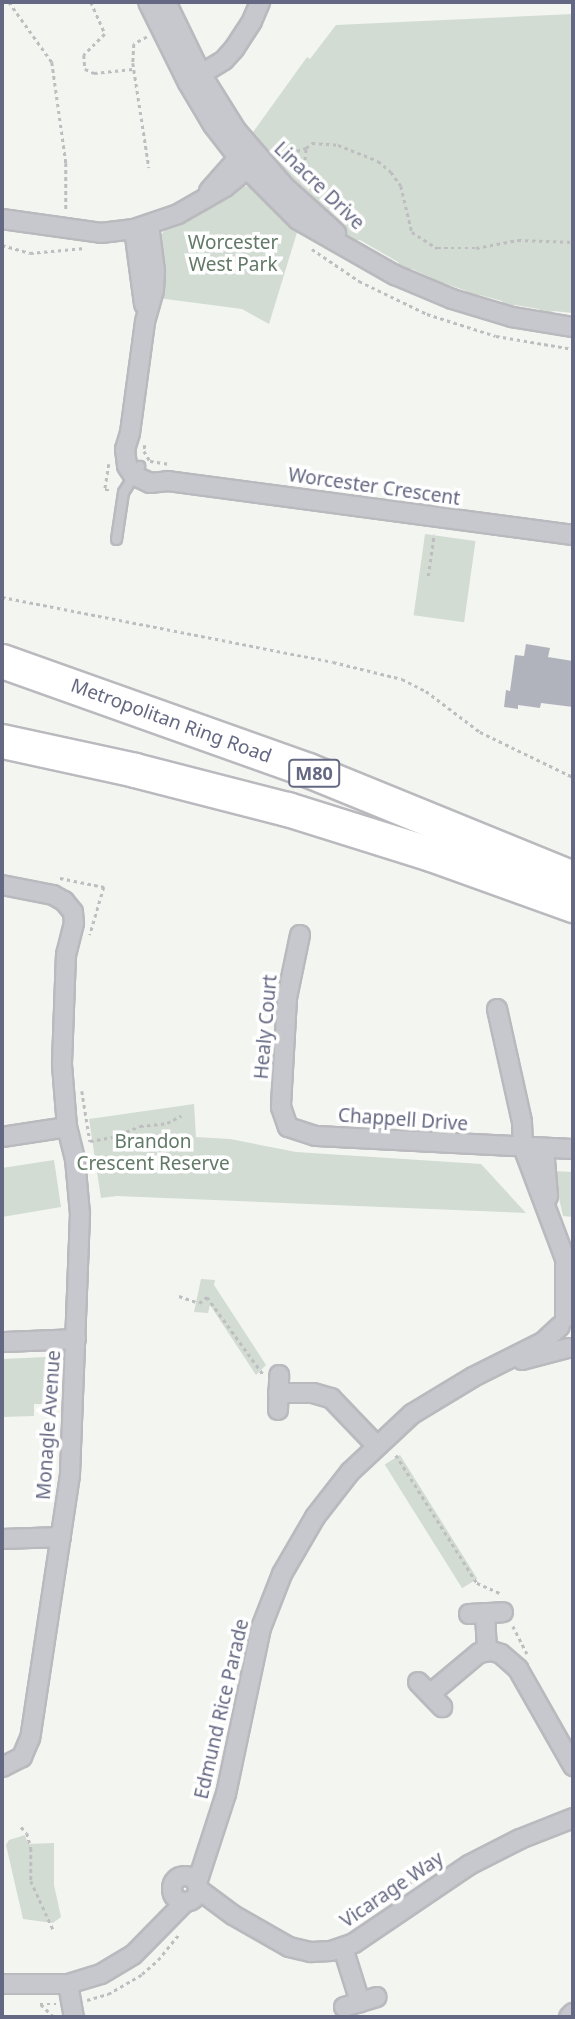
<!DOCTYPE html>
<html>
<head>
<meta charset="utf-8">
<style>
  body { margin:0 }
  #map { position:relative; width:575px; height:2019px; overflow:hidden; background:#f3f5f1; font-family:"Noto Sans",sans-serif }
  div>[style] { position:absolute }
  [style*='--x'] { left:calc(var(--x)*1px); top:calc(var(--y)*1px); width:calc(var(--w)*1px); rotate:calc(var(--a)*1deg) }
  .green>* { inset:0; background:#d2dcd3; transform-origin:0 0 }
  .building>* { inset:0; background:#b1b3bc }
  .path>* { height:2.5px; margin-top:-1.25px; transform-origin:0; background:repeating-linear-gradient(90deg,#bebec1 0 3.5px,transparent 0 7px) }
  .roads { filter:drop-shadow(2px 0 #b9b9be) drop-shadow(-2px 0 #b9b9be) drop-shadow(0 2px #b9b9be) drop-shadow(0 -2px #b9b9be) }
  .service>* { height:9px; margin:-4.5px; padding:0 4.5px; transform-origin:4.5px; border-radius:4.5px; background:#c7c8cd }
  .minor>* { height:18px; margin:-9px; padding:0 9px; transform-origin:9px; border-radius:9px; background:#c7c8cd }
  .minor>.ring { margin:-9px; padding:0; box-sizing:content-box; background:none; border:18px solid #c7c8cd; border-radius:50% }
  .motorway>* { height:33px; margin:-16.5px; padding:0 16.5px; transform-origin:16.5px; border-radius:16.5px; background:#fff }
  span { translate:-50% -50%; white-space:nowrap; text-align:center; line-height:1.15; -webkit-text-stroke:7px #fff; paint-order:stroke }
  .shield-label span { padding:2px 5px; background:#fff; border:2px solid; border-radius:5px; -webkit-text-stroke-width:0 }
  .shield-label { font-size:18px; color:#646882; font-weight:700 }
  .street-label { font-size:19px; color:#646882 }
  .park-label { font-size:19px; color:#627967 }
  .frame { position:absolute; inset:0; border:4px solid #646882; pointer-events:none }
</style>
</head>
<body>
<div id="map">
  <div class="green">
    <i style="clip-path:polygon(573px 14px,573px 313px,553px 311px,549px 315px,542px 315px,539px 309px,515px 305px,506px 308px,502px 301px,480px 295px,473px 298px,467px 297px,466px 291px,444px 283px,438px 286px,431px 283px,430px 277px,412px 269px,400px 269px,398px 262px,360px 240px,353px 241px,290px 186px,248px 139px,307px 57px,310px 59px,336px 25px)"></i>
    <i style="clip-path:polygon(249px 186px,256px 188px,299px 226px,269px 324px,242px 309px,158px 298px,159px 238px,164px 231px,238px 187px)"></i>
    <i style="left:425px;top:534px;width:51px;height:82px;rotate:8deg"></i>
    <i style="clip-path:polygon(194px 1104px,196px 1137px,230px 1139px,296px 1152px,481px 1164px,526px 1213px,117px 1196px,101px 1198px,89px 1119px)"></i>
    <i style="clip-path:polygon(54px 1160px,61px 1207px,2px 1217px,2px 1168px)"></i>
    <i style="clip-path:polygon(553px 1171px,573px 1172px,573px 1217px,563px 1216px)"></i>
    <i style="clip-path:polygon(201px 1279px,215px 1280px,214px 1285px,266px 1365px,256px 1375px,210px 1305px,208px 1313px,194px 1312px)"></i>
    <i style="clip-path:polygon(47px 1357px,55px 1365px,53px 1404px,34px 1404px,34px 1416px,2px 1417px,2px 1359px)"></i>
    <i style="left:400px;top:1455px;width:146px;height:18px;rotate:58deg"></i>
    <i style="clip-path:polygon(25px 1835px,28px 1844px,54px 1843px,54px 1885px,61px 1917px,53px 1923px,23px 1919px,6px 1845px,9px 1840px)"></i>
  </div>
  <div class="building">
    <i style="clip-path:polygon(526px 644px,550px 648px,548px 657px,573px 661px,573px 707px,541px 703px,540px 708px,518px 705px,518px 709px,504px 707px,506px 690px,510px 691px,515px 655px,524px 656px)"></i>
  </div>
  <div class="path">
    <i style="--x:9;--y:2;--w:74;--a:54.4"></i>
    <i style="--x:52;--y:62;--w:102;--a:82.1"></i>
    <i style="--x:66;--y:163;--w:48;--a:90"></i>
    <i style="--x:91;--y:2;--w:35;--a:66"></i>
    <i style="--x:105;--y:34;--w:30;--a:135"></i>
    <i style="--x:84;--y:55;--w:14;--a:86"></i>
    <i style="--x:85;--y:69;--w:10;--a:24"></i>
    <i style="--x:94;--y:73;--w:39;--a:-6"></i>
    <i style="--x:147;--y:37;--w:15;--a:152"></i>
    <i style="--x:134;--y:44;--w:19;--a:93"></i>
    <i style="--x:133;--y:63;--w:106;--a:81.3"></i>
    <i style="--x:278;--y:152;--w:12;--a:5"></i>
    <i style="--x:290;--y:153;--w:17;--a:-17"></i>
    <i style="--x:294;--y:172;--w:11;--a:-27"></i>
    <i style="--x:304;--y:167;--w:19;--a:-84"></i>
    <i style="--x:306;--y:148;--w:8;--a:-40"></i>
    <i style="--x:312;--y:143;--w:26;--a:4"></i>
    <i style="--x:338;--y:145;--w:43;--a:21.8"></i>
    <i style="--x:378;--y:161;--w:17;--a:40"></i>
    <i style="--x:391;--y:172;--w:17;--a:54"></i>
    <i style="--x:401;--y:186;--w:47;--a:76.6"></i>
    <i style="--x:412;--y:232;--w:30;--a:33"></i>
    <i style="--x:437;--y:248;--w:39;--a:0"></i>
    <i style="--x:476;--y:248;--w:43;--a:-10.8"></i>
    <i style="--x:518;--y:240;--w:55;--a:2.1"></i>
    <i style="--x:2;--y:245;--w:29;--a:16"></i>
    <i style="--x:30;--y:253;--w:55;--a:-5.2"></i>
    <i style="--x:312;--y:249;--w:57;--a:34.2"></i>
    <i style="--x:359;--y:281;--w:76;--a:25.9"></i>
    <i style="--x:427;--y:314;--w:72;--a:17.7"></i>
    <i style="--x:496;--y:336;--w:78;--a:9.6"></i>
    <i style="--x:145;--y:445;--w:6;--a:99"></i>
    <i style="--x:144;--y:451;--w:12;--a:59"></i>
    <i style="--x:150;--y:461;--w:18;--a:9"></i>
    <i style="--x:109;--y:464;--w:26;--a:99"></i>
    <i style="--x:105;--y:490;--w:6;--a:0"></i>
    <i style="--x:428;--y:576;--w:42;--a:-81.9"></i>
    <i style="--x:2;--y:597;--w:337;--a:11.1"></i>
    <i style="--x:333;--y:662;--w:71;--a:13.8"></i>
    <i style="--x:402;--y:679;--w:27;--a:27"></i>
    <i style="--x:426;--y:691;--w:68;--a:37.2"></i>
    <i style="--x:480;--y:732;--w:103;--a:25.8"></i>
    <i style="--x:60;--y:878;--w:45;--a:11.6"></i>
    <i style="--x:104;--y:887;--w:50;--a:106.3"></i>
    <i style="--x:82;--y:1091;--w:51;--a:80.9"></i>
    <i style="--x:90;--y:1141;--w:23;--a:-10"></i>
    <i style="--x:113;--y:1137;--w:29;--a:-22"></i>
    <i style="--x:140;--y:1126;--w:27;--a:-6"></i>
    <i style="--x:167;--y:1123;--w:16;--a:-27"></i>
    <i style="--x:179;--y:1296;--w:21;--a:19"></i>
    <i style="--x:199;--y:1303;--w:10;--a:-37"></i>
    <i style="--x:207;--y:1297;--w:95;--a:54"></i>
    <i style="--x:396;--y:1455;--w:151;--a:57.7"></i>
    <i style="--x:477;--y:1583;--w:27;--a:24"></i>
    <i style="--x:513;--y:1626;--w:31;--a:63"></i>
    <i style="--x:21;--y:1827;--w:8;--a:45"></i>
    <i style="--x:27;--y:1833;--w:16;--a:75"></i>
    <i style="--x:31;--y:1848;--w:33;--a:90"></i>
    <i style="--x:31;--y:1881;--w:53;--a:65.4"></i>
    <i style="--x:391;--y:1896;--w:57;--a:-34.2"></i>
    <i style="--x:87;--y:2000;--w:22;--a:-16"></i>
    <i style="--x:108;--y:1994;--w:39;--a:-30"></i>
    <i style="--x:142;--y:1974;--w:21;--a:-41"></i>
    <i style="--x:158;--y:1960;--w:33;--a:-51"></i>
    <i style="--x:53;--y:2017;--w:18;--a:-135"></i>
    <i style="--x:40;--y:2004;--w:16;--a:0"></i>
  </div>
  <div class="roads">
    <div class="service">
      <i style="--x:116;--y:539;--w:48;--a:-81.5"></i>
      <i style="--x:123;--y:492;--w:31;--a:-58"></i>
    </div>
    <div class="minor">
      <i style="--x:148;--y:2;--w:90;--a:63.7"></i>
      <i style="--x:188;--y:83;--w:49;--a:59.2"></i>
      <i style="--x:213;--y:125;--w:56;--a:52.3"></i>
      <i style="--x:247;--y:169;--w:72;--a:45"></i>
      <i style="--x:298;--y:220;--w:112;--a:29.6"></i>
      <i style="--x:395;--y:275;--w:62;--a:22.8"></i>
      <i style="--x:452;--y:299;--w:63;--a:16.7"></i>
      <i style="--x:512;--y:317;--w:62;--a:9.3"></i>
      <i style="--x:166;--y:2;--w:80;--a:64.1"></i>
      <i style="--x:201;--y:74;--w:66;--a:58"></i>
      <i style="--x:236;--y:130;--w:75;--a:49.3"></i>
      <i style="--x:285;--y:187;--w:69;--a:42"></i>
      <i style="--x:201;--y:74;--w:27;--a:-31"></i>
      <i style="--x:224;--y:60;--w:15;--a:-48"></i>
      <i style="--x:234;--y:49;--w:33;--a:-57"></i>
      <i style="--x:252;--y:21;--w:21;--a:-67"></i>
      <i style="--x:209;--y:191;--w:56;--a:-48.6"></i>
      <i style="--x:2;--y:219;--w:100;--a:8"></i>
      <i style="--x:101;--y:233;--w:33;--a:-7"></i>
      <i style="--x:134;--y:229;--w:46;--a:-18.8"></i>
      <i style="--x:178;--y:214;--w:54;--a:-29.9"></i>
      <i style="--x:225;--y:187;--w:38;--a:-39"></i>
      <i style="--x:149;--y:225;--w:46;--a:82.6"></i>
      <i style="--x:155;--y:271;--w:19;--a:93"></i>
      <i style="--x:154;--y:290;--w:33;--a:106"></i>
      <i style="--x:145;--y:322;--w:112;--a:97.7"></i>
      <i style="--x:130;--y:433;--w:17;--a:107"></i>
      <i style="--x:125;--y:449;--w:17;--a:83"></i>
      <i style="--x:127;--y:466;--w:11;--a:56"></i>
      <i style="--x:133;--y:475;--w:19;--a:25"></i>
      <i style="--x:150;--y:483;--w:18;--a:-6"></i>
      <i style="--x:168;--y:481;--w:409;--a:7.6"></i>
      <i style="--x:134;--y:229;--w:76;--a:82.4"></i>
      <i style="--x:2;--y:885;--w:52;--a:11.1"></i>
      <i style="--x:53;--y:895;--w:13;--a:29"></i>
      <i style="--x:64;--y:901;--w:14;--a:51"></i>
      <i style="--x:73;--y:912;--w:11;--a:85"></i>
      <i style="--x:74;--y:923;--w:32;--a:104"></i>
      <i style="--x:66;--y:954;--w:111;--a:92.1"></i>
      <i style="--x:62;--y:1065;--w:62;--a:85.4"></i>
      <i style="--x:67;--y:1127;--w:33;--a:76"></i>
      <i style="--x:75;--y:1159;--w:55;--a:84.8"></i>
      <i style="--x:80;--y:1214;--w:261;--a:92.2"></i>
      <i style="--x:70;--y:1475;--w:266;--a:98.6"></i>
      <i style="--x:30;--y:1738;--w:21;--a:113"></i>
      <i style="--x:22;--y:1757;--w:22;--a:153"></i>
      <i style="--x:300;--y:935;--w:64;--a:101.7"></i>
      <i style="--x:287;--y:998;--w:109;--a:93.2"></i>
      <i style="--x:281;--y:1107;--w:21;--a:71"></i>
      <i style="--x:288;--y:1127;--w:29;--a:18"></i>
      <i style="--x:316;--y:1136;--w:257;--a:2.9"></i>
      <i style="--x:497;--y:1009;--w:116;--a:77.5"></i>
      <i style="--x:522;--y:1122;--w:25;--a:88"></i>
      <i style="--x:523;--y:1147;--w:142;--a:69.4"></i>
      <i style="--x:2;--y:1137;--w:66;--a:-8.7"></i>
      <i style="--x:544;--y:1148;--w:49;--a:85.3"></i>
      <i style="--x:565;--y:1266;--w:52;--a:90"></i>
      <i style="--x:2;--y:1342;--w:74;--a:-2.3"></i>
      <i style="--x:522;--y:1360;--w:48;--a:-14.6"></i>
      <i style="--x:278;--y:1393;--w:35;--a:0"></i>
      <i style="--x:313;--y:1393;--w:19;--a:16"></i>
      <i style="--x:331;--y:1398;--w:65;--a:46.2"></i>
      <i style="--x:278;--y:1410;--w:35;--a:-88"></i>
      <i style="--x:2;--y:1539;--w:59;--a:-1.9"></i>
      <i style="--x:485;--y:1613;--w:38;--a:87"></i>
      <i style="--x:469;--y:1614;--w:34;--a:-3"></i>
      <i style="--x:418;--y:1682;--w:35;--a:46"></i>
      <i style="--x:430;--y:1694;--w:64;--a:-39.9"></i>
      <i style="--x:479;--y:1653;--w:13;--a:-9"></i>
      <i style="--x:492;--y:1651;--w:9;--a:18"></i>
      <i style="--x:501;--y:1654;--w:23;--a:41"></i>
      <i style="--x:518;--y:1669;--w:112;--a:60.4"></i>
      <i class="ring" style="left:172px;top:1876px;width:8px;height:8px"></i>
      <i style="--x:197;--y:1883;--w:94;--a:-72"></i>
      <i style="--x:226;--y:1794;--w:170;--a:-78.1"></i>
      <i style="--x:261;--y:1628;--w:58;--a:-68.7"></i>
      <i style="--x:282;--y:1574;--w:66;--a:-59.9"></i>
      <i style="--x:315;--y:1517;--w:57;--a:-52.1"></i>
      <i style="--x:350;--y:1472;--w:85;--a:-43.1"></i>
      <i style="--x:412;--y:1414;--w:71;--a:-31.2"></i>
      <i style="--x:473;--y:1377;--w:78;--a:-26.6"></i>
      <i style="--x:543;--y:1342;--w:23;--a:-43"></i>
      <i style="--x:198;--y:1889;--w:44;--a:36.6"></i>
      <i style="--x:233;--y:1915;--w:64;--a:29.7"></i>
      <i style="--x:289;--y:1947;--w:23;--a:13"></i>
      <i style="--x:311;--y:1952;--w:20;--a:-3"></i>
      <i style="--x:331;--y:1951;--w:24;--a:-19"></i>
      <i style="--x:354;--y:1943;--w:139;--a:-34.1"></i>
      <i style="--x:469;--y:1865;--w:57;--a:-27"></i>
      <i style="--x:520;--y:1839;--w:57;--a:-21.6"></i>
      <i style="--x:343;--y:1948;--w:57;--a:72.5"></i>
      <i style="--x:2;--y:1984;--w:66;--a:0"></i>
      <i style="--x:68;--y:1984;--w:34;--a:-17"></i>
      <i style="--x:101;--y:1974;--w:37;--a:-31"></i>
      <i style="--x:133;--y:1955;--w:74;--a:-45.5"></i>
      <i style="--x:68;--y:1984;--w:34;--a:80"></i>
      <i style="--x:344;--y:2007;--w:34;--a:-17"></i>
      <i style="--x:569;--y:2017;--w:6;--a:-45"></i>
    </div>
    <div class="motorway">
      <i style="--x:2;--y:661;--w:325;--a:19.6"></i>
      <i style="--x:308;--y:770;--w:286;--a:22.2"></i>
      <i style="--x:2;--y:741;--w:136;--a:12.3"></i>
      <i style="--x:135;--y:770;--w:157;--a:14.4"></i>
      <i style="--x:287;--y:809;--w:151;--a:17.4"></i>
      <i style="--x:431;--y:854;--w:151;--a:19.8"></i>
    </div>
  </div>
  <div class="shield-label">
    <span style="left:314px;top:773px">M80</span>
  </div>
  <div class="street-label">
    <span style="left:319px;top:186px;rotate:44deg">Linacre Drive</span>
    <span style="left:374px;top:487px;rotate:8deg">Worcester Crescent</span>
    <span style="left:171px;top:721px;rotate:20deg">Metropolitan Ring Road</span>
    <span style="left:266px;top:1027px;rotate:-85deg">Healy Court</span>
    <span style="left:403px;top:1120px;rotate:4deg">Chappell Drive</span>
    <span style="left:49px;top:1425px;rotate:-86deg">Monagle Avenue</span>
    <span style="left:222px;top:1709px;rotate:-77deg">Edmund Rice Parade</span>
    <span style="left:392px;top:1890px;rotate:-34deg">Vicarage Way</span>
  </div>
  <div class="park-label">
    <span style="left:233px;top:254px">Worcester<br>West Park</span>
    <span style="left:153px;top:1153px">Brandon<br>Crescent Reserve</span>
  </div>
  <div class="frame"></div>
</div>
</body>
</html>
